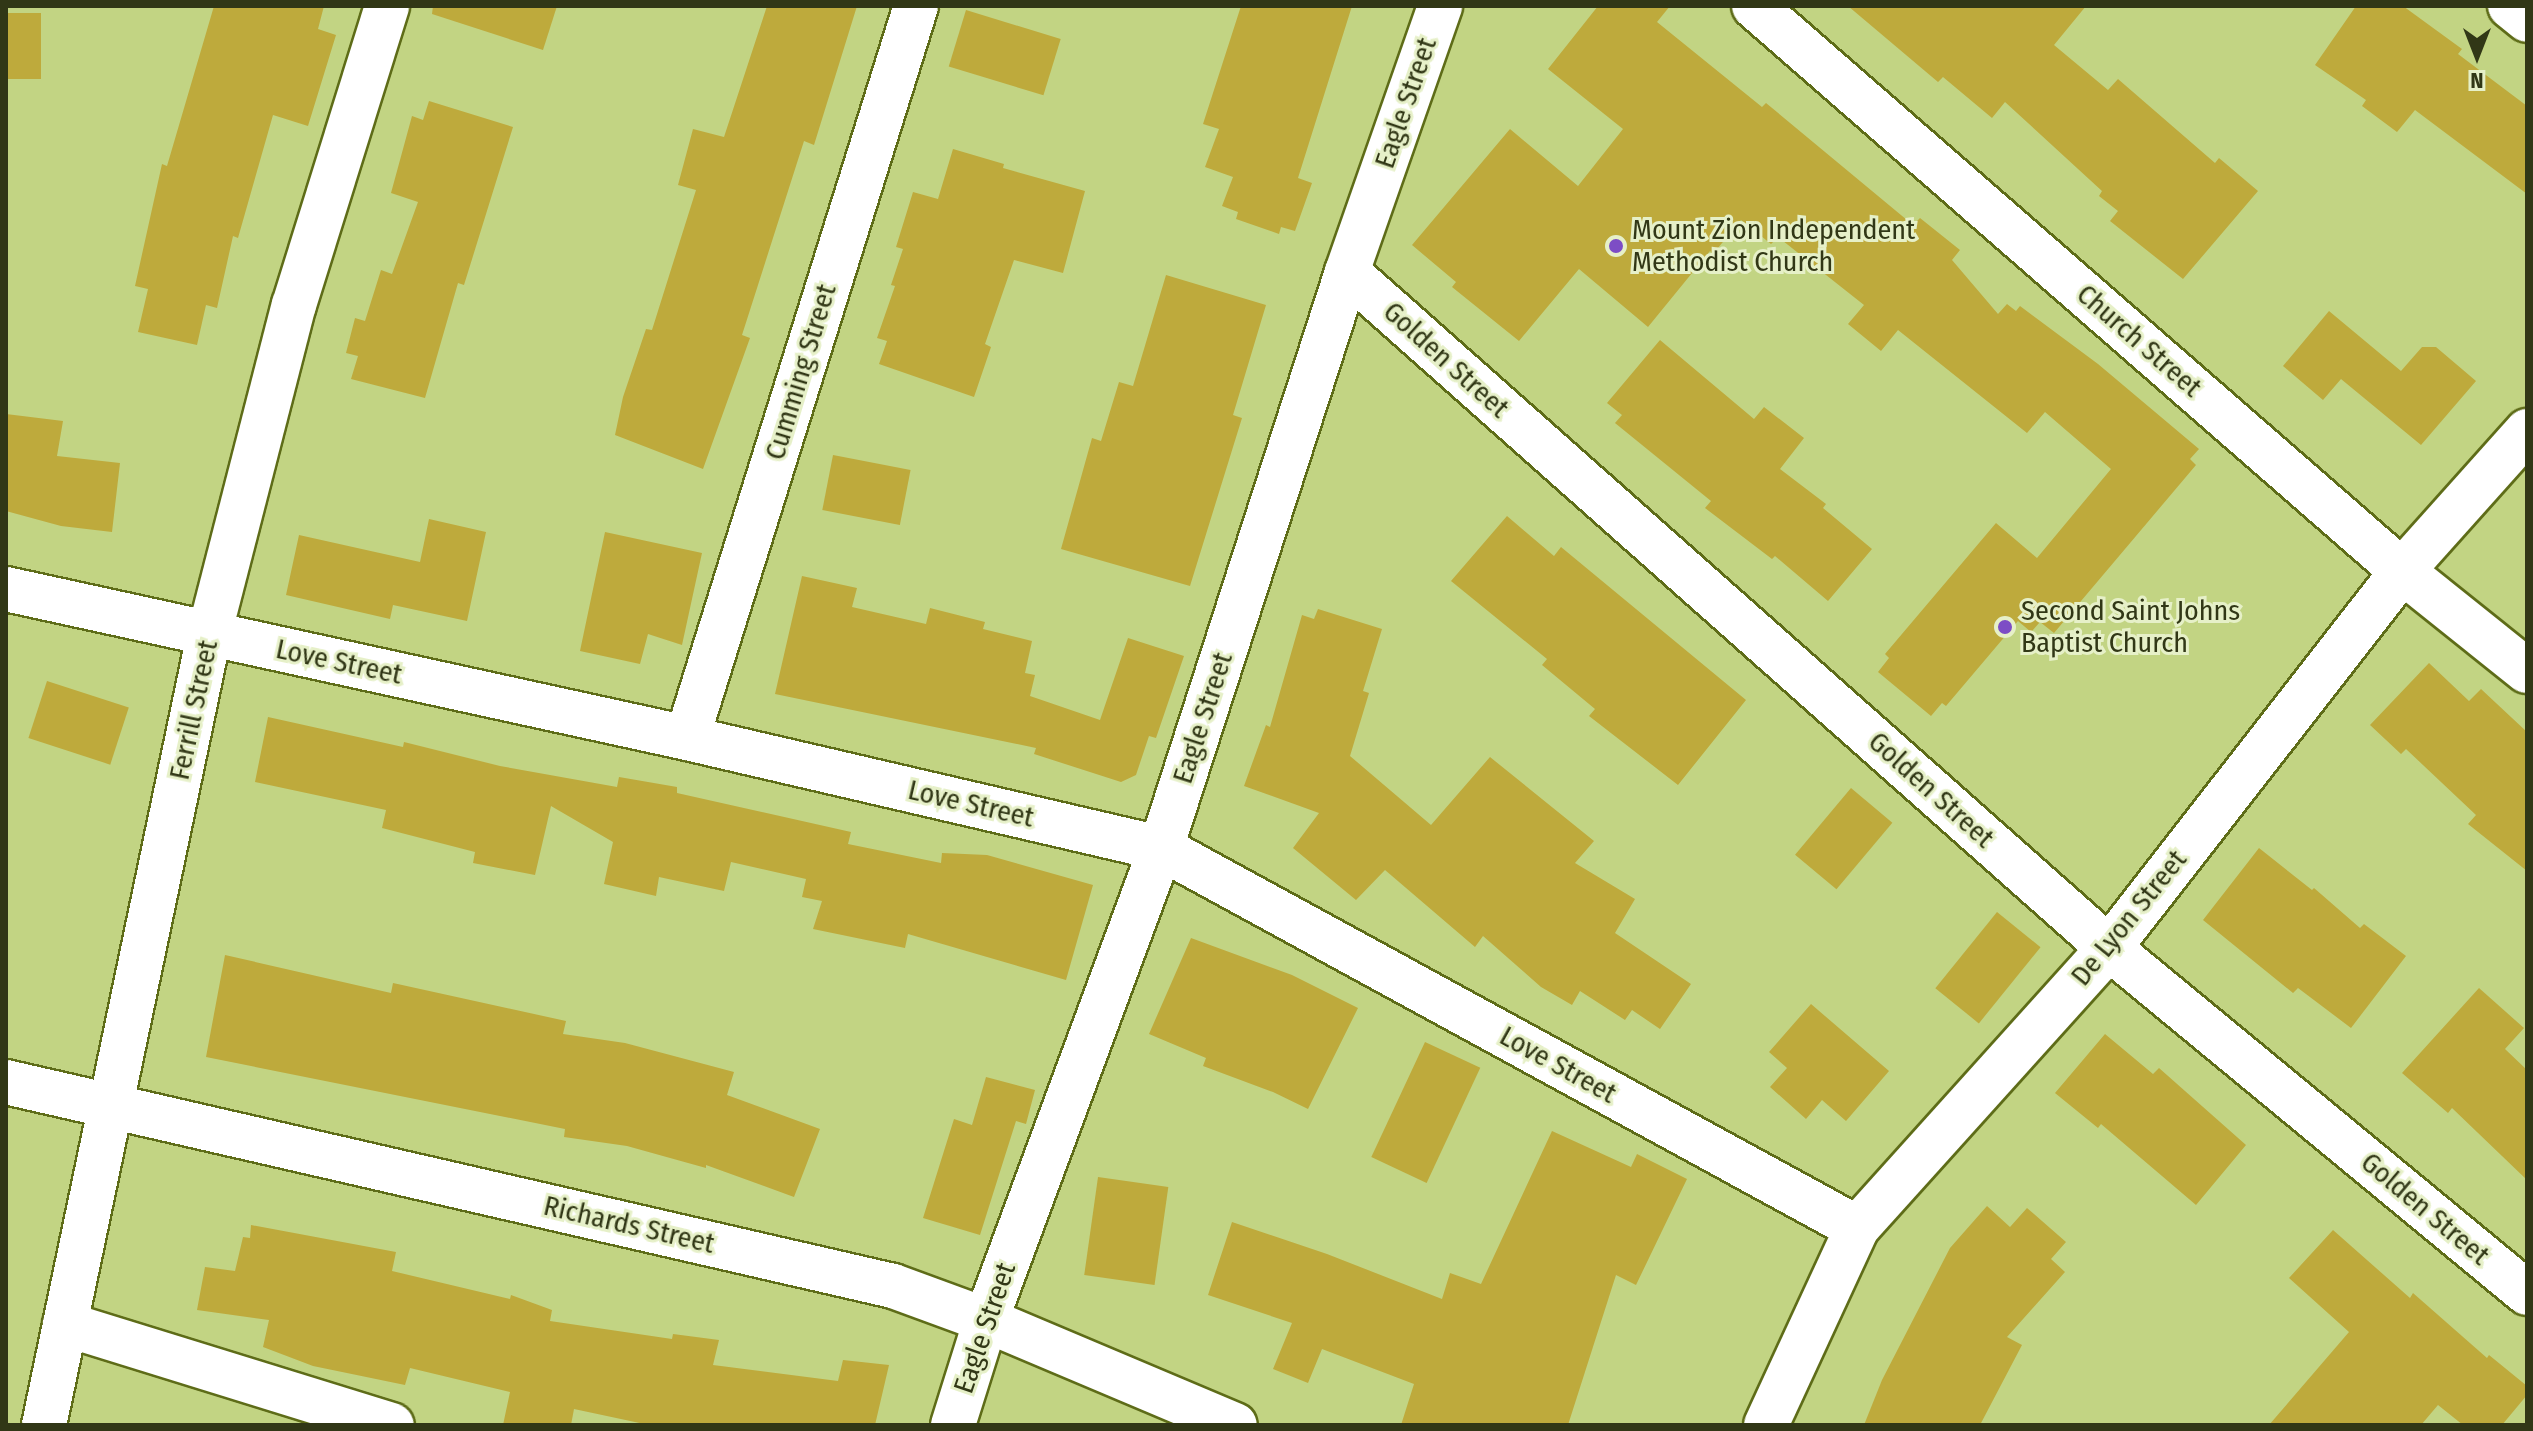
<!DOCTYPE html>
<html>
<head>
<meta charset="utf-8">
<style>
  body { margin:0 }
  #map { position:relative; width:2533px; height:1431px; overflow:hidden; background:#c2d483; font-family:"Fira Sans Condensed",sans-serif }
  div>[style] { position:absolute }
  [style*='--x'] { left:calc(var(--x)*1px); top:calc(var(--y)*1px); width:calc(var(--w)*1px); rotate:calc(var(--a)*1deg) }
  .building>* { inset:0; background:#beaa3c; transform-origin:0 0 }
  .roads { filter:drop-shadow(2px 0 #5e6c18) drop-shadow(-2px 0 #5e6c18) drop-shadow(0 2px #5e6c18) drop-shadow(0 -2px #5e6c18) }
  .minor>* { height:44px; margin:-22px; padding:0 22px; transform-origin:22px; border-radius:22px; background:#fff }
  .major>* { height:44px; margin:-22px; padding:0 22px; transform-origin:22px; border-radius:22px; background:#fff }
  .dots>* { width:22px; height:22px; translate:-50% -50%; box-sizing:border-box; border:4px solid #e6f0c8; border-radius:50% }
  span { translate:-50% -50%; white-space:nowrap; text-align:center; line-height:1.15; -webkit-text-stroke:6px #e6f0c8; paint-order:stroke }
  .street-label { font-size:28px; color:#313716 }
  .poi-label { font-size:28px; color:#313716 }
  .left { translate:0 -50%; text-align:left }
  .frame { position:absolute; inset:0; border:8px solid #313716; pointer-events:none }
  .north { position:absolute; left:2437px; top:16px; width:80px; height:80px; -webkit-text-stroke:6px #e6f0c8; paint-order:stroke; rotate:180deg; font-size:22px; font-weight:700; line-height:32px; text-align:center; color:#313716 }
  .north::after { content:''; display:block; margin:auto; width:28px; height:36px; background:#313716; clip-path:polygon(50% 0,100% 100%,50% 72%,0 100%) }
</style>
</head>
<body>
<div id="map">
  <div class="building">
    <i style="clip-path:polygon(214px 6px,324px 6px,318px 29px,336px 35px,308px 126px,273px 115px,238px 238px,233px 236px,217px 308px,206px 305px,197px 345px,138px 332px,148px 289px,135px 286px,162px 164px,167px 166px)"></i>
    <i style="clip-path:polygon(433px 6px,557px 6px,543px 50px,432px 14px)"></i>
    <i style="clip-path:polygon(767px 6px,857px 6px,814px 145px,804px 141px,742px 335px,750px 338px,703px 469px,615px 435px,623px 397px,646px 329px,652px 330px,696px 190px,678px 185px,693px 129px,724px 137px)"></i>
    <i style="clip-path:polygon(1241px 6px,1352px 6px,1298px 178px,1312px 183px,1295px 231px,1281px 227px,1279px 234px,1236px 219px,1238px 212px,1222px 206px,1233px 177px,1205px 167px,1219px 129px,1203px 124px)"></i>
    <i style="clip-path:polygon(1598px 6px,1670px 6px,1657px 22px,1762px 107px,1766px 103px,1913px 225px,1920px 218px,1960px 250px,1952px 260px,1998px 314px,2007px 304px,2016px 311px,2020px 306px,2098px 364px,2199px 449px,2190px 459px,2196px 465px,2054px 633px,2040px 622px,2031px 632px,2018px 621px,1946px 706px,1942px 703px,1931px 716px,1878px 672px,1889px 658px,1885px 654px,1996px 523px,2037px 558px,2111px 469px,2045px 412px,2027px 433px,1898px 330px,1881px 351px,1848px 324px,1864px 305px,1778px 237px,1771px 244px,1741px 220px,1713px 254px,1710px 251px,1648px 327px,1579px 269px,1519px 341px,1452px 287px,1456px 282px,1412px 245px,1510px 129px,1578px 186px,1623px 129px,1548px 69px)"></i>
    <i style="clip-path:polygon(1848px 6px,2086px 6px,2054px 45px,2108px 90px,2118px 79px,2215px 163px,2219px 158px,2258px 191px,2183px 279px,2110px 221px,2118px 211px,2099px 196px,2102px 191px,2005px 102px,1992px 118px,1943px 77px,1938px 82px)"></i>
    <i style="clip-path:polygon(2356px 6px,2403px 6px,2462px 49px,2458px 54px,2527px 106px,2527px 194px,2415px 110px,2397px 132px,2362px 106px,2366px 100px,2315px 65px)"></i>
    <i style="left:966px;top:10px;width:99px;height:59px;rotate:17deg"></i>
    <i style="left:6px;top:13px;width:35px;height:66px"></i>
    <i style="clip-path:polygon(429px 101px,513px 127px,464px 285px,458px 283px,425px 398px,351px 379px,358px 356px,346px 353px,355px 318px,365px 321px,381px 270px,392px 274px,418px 202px,391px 193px,412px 116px,423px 120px)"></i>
    <i style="clip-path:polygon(953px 149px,1004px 164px,1003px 168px,1085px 191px,1063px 273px,1014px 260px,985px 344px,991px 347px,974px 397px,879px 364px,887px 341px,877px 338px,895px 286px,891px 285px,903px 249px,896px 247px,913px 192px,938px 199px)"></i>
    <i style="clip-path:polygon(1166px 275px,1266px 305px,1233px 415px,1242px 418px,1190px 586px,1061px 549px,1092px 438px,1101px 441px,1119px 382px,1133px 386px)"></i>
    <i style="clip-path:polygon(2329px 311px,2401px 371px,2422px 347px,2436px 347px,2476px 381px,2421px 445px,2341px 379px,2323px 400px,2283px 366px)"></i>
    <i style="clip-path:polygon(1660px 340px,1754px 419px,1764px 407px,1804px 438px,1780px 469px,1826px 504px,1823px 508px,1872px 549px,1828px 601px,1775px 556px,1772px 559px,1705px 508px,1711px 501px,1615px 423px,1622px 415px,1607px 403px)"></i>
    <i style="clip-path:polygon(6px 414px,63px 421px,57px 456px,120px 463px,112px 532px,61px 526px,6px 511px)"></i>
    <i style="left:833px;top:455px;width:79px;height:56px;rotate:11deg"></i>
    <i style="clip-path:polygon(1507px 516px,1554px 556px,1561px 547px,1746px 700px,1678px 785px,1589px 716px,1595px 709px,1542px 665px,1547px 659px,1451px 581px)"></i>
    <i style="clip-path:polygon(429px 519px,486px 532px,467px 621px,393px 605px,390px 619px,286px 595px,299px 535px,420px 562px)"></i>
    <i style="clip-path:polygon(605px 532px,702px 553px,682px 645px,648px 634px,640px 664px,580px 651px)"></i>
    <i style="clip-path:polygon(802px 576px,857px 588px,852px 607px,926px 624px,930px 608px,985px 622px,983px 629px,1032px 641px,1025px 673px,1035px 675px,1030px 696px,1100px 720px,1128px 638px,1184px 656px,1156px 738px,1149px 736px,1136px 775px,1121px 782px,1034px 754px,1036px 748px,775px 694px)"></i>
    <i style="clip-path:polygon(1318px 609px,1382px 629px,1363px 691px,1369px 693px,1350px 756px,1431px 825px,1490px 757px,1594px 841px,1575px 863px,1635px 899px,1615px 933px,1691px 984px,1660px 1029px,1632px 1010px,1625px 1020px,1580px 991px,1572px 1005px,1541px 987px,1483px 936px,1475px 947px,1385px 870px,1356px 900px,1293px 848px,1319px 813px,1244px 786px,1266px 725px,1270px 727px,1302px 615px,1314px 619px)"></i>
    <i style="clip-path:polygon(2429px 663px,2469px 701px,2481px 689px,2527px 732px,2527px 871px,2468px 824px,2476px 815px,2406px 749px,2401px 754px,2370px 725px)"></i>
    <i style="left:47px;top:681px;width:86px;height:60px;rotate:18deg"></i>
    <i style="clip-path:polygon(268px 717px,403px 747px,404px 742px,500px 766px,617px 787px,619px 777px,677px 787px,677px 793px,851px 832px,848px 844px,941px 863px,942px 853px,987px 855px,1093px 885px,1066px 980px,908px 934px,905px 948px,813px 929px,822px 901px,802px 897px,806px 879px,731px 862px,724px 891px,659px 877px,656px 896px,604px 884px,613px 842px,551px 806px,535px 875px,473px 863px,475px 852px,382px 828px,386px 810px,255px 782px)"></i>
    <i style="left:1851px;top:788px;width:54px;height:87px;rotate:40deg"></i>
    <i style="clip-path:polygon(2259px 848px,2312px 890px,2314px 888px,2360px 928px,2364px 924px,2406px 956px,2351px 1028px,2298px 988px,2293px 993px,2203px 920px)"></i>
    <i style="left:1997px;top:912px;width:56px;height:98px;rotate:39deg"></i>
    <i style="clip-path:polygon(1191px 938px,1292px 975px,1358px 1008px,1308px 1109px,1273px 1092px,1203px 1066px,1206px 1058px,1149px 1034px)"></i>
    <i style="clip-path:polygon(225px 955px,391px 993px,393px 983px,566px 1021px,563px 1034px,625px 1043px,734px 1072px,727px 1095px,820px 1129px,794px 1197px,706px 1165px,706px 1168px,627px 1146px,564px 1137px,565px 1129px,206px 1057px)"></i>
    <i style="clip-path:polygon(2479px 988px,2524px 1028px,2505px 1049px,2527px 1070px,2527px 1180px,2452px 1108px,2448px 1113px,2402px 1073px)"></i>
    <i style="clip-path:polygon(1811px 1004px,1889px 1071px,1846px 1121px,1822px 1100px,1806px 1119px,1770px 1087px,1787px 1068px,1769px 1052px)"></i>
    <i style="clip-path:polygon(2105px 1034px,2153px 1074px,2159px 1068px,2246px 1145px,2196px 1205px,2101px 1124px,2098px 1128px,2055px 1093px)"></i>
    <i style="left:1425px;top:1042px;width:61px;height:127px;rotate:25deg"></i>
    <i style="clip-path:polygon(986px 1077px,1035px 1090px,1026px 1124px,1016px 1121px,980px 1235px,923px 1218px,954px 1119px,972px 1125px)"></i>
    <i style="clip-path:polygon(1552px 1131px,1631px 1167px,1637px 1154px,1687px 1179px,1636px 1285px,1616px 1275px,1568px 1425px,1401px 1425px,1414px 1384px,1322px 1349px,1308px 1383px,1273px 1369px,1292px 1323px,1208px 1295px,1232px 1222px,1327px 1254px,1442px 1299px,1450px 1273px,1481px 1284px)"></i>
    <i style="left:1098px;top:1177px;width:71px;height:99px;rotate:8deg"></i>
    <i style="clip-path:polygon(1987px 1206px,2010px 1227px,2027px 1208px,2066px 1242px,2051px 1259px,2065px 1272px,2007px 1337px,2022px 1345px,1980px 1425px,1864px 1425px,1882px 1380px,1950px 1248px)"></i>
    <i style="clip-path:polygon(251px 1225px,396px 1252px,392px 1271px,510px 1299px,511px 1295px,552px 1310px,550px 1321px,672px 1339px,673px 1334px,719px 1340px,713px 1365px,838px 1381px,843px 1360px,889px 1365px,875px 1425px,649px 1425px,574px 1409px,571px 1425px,503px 1425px,510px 1392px,410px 1368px,405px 1385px,313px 1366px,263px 1347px,269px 1320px,197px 1310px,205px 1267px,235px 1271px,243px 1237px,250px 1238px)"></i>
    <i style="clip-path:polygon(2333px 1230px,2410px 1298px,2413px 1293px,2487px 1358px,2489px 1355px,2527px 1386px,2527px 1395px,2502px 1425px,2463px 1425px,2438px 1405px,2421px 1425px,2269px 1425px,2349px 1332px,2289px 1278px)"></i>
  </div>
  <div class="roads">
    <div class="minor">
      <i style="--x:1754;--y:6;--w:860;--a:41.09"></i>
      <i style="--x:2402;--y:571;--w:160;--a:38.7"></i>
      <i style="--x:1347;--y:272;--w:1019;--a:41.58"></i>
      <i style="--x:2109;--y:948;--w:542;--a:39.53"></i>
      <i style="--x:6;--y:589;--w:697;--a:12.34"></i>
      <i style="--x:687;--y:738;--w:487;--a:13.1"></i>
      <i style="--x:1161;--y:848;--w:793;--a:28.63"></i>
      <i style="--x:687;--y:738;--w:767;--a:-72.63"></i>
      <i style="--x:6;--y:1082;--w:910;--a:12.95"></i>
      <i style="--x:893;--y:1286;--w:99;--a:20.1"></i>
      <i style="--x:986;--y:1320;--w:270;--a:22.9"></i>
      <i style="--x:65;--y:1324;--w:342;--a:17.2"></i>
      <i style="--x:44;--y:1425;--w:807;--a:-78.2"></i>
      <i style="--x:209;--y:635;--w:341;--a:-75.6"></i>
      <i style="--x:294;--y:305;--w:313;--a:-72.7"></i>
      <i style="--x:953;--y:1425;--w:110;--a:-72.6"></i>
      <i style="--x:986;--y:1320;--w:503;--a:-69.66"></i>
      <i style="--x:1161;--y:848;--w:605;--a:-72.1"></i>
      <i style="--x:1347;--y:272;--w:282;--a:-70.7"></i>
      <i style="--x:1766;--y:1425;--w:217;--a:-65.2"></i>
      <i style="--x:1857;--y:1228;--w:377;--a:-48"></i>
      <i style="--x:2109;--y:948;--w:477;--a:-52.1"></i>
      <i style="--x:2402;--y:571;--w:188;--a:-48.2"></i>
    </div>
    <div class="major">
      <i style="--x:2510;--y:6;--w:22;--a:39"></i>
    </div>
  </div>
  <div class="dots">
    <i style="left:1616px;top:246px;background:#7d4dc5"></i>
    <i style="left:2005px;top:627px;background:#7d4dc5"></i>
  </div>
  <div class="street-label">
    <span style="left:1406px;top:103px;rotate:-71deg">Eagle Street</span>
    <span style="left:2139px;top:341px;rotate:41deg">Church Street</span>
    <span style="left:1446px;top:360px;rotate:42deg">Golden Street</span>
    <span style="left:801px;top:372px;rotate:-73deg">Cumming Street</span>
    <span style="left:339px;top:662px;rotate:12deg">Love Street</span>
    <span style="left:194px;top:710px;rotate:-78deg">Ferrill Street</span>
    <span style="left:1203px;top:718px;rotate:-72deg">Eagle Street</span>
    <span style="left:1931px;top:790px;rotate:42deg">Golden Street</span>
    <span style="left:971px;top:804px;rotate:13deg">Love Street</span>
    <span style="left:2129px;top:918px;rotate:-51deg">De Lyon Street</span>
    <span style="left:1558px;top:1065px;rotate:29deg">Love Street</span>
    <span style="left:2425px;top:1209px;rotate:40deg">Golden Street</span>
    <span style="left:629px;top:1225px;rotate:13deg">Richards Street</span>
    <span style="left:985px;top:1328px;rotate:-71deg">Eagle Street</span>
  </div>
  <div class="poi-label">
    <span class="left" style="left:1632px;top:246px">Mount Zion Independent<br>Methodist Church</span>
    <span class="left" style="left:2021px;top:627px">Second Saint Johns<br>Baptist Church</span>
  </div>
  <div class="frame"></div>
  <div class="north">N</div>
</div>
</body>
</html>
